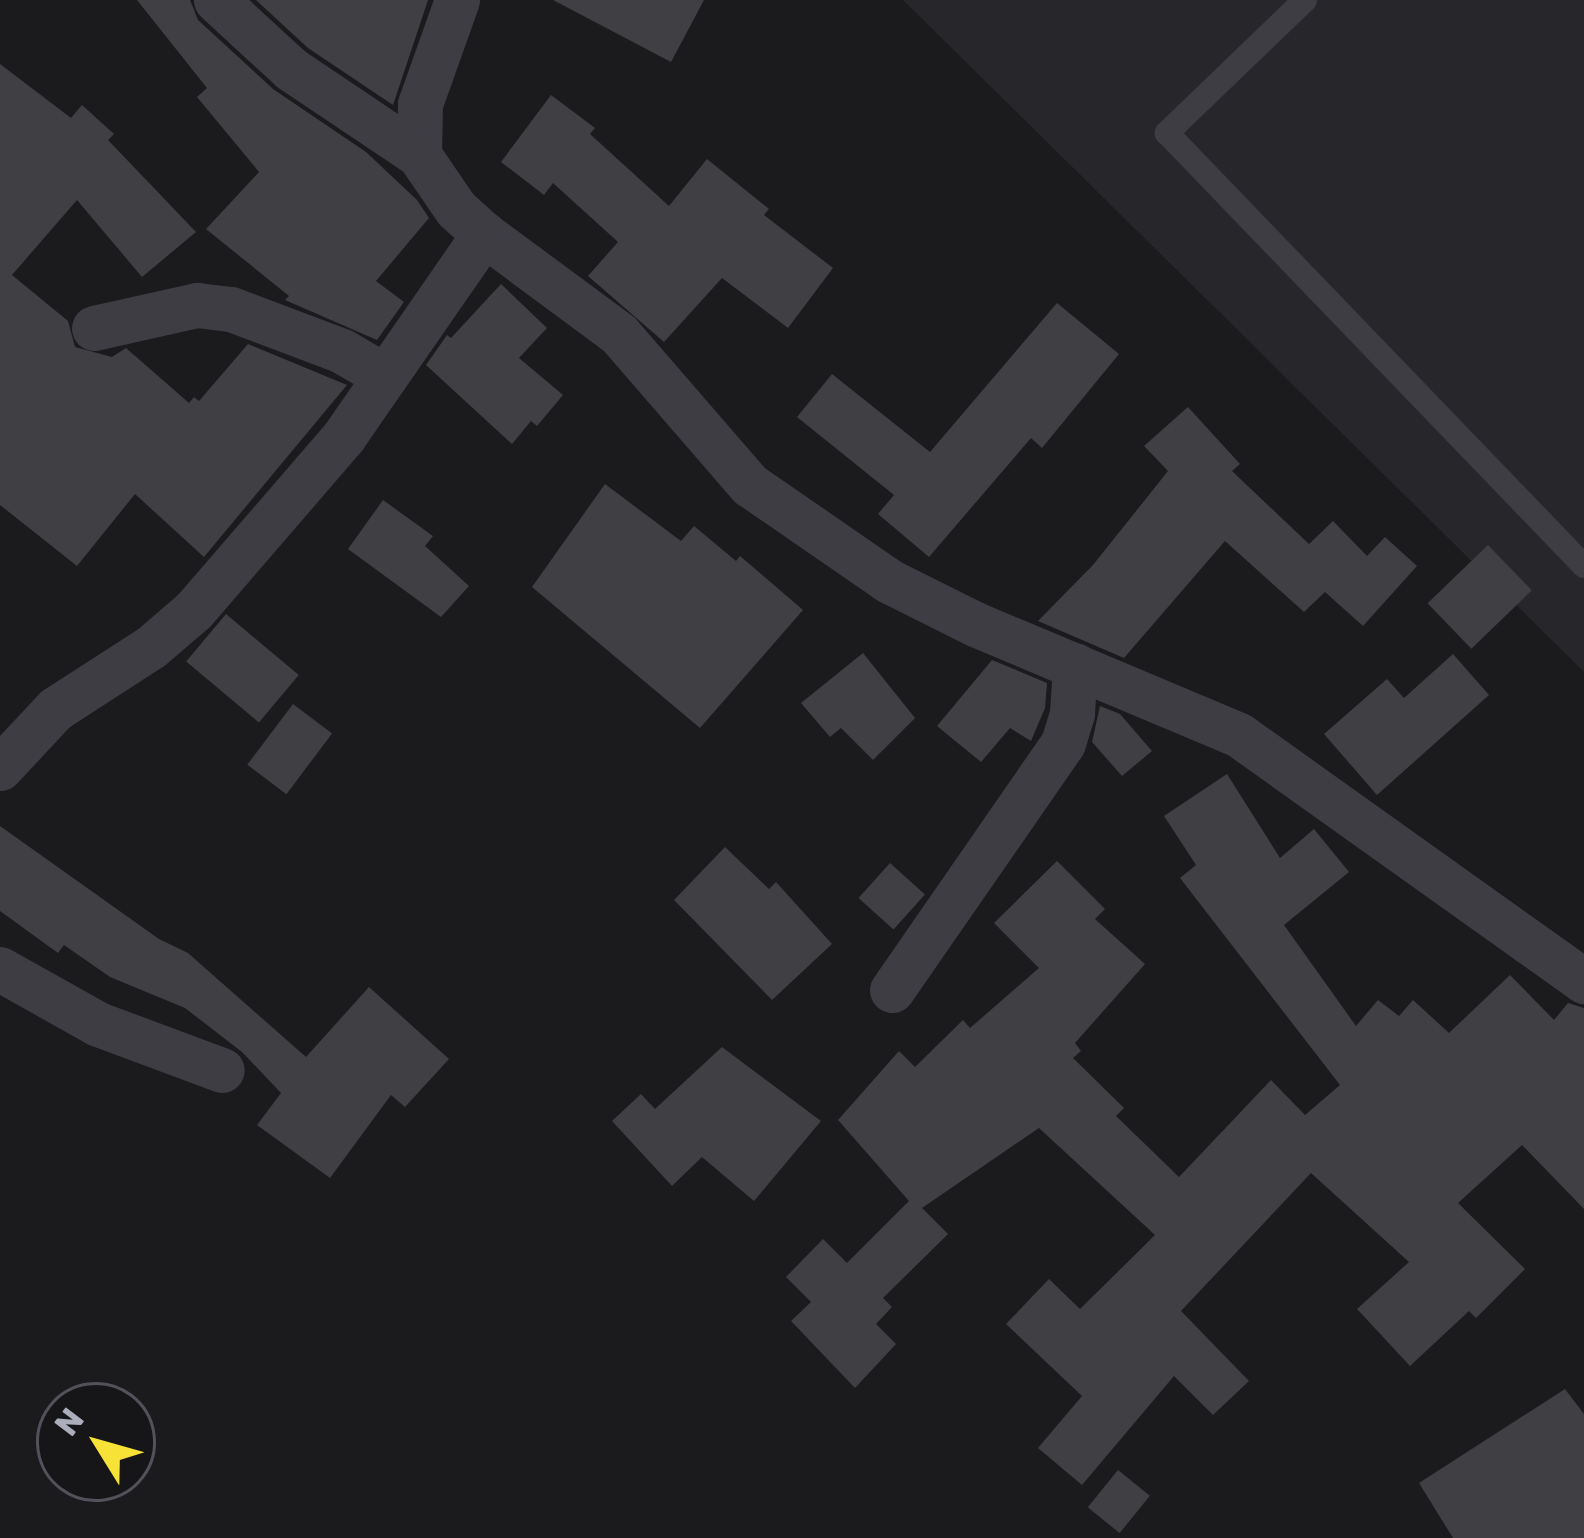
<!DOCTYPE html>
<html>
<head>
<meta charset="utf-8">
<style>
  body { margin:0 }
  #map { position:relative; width:1584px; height:1538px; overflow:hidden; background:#1b1a1d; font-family:Rubik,sans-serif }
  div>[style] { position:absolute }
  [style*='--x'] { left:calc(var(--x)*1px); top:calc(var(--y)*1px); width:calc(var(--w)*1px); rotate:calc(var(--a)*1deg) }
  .built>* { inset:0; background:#27262a }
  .building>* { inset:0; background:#403f44; transform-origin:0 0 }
  .lane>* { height:24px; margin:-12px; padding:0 12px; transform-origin:12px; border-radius:12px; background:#3e3d44 }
  .street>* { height:45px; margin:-22.5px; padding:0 22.5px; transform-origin:22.5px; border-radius:22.5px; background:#3e3d44 }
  span { translate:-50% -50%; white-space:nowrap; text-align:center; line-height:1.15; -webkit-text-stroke:10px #161518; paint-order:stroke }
  .north { position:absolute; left:36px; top:1382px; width:120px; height:120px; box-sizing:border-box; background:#161518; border:3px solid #52525a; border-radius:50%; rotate:307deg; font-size:33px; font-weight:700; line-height:48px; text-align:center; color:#adaebc }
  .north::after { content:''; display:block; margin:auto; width:42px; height:54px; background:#f7e238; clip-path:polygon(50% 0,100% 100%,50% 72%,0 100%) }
</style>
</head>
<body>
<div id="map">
  <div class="built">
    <i style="clip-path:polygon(903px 0,1584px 0,1584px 672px)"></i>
  </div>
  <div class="building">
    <i style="clip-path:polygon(137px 0,190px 0,198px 20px,273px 89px,366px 152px,417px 200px,429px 218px,376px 281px,404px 302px,377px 340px,285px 300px,289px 296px,206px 229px,259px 172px,197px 97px,207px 88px)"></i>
    <i style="clip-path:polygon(256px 0,428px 0,393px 105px,308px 48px)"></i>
    <i style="clip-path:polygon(553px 0,704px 0,671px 62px)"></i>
    <i style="clip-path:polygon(0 64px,71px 118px,82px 105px,114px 134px,108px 140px,196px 232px,142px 277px,77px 200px,12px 275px,68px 321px,75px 347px,112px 357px,126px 348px,189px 403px,194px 397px,199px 401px,248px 344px,347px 385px,204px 557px,135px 494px,77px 566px,0 505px)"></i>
    <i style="clip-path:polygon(551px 95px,595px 128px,590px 134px,669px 206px,707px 159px,769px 209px,764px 215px,833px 268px,788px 328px,722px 278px,664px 342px,588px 276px,618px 242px,553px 183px,544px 195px,501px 162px)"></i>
    <i style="clip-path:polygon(501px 284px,547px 328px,519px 358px,563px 395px,537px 426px,531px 421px,512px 444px,426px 365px,447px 335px,451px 338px)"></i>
    <i style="clip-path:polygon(1057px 303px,1119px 354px,1042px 448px,1031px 438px,929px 557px,878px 514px,894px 495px,797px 417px,832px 374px,930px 452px)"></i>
    <i style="clip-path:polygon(1188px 407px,1240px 464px,1232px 471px,1309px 544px,1333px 521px,1367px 556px,1385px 537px,1417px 566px,1363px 626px,1325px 592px,1304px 612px,1225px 541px,1124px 658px,1038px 621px,1093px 565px,1168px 471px,1144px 446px)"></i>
    <i style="clip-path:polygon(605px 484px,681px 541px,694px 526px,736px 561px,740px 556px,803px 610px,700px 728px,532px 587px)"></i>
    <i style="clip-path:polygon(383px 500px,433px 536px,425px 546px,469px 586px,441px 617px,348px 549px)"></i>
    <i style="left:1488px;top:545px;width:63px;height:84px;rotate:46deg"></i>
    <i style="left:226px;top:614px;width:95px;height:62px;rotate:40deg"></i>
    <i style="clip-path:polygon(863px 653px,915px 718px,873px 760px,841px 728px,830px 737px,801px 703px)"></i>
    <i style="clip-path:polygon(1453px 654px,1489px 695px,1377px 795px,1324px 734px,1387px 679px,1404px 698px)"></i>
    <i style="clip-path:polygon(992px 660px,1047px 683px,1045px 708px,1031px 741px,1010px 728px,981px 762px,937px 726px)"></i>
    <i style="left:293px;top:704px;width:49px;height:76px;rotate:37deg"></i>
    <i style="clip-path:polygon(1100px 706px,1120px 714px,1152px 751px,1122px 776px,1092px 742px)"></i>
    <i style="clip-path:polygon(1227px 774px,1280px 858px,1314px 829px,1349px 872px,1284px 925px,1356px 1026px,1378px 1000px,1399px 1016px,1413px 1000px,1449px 1033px,1510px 975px,1554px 1020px,1568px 1003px,1584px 1008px,1584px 1209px,1522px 1145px,1458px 1203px,1525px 1269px,1476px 1318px,1469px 1311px,1410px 1366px,1357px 1309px,1409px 1262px,1311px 1173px,1181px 1311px,1249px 1381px,1213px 1415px,1174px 1376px,1082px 1485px,1038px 1448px,1082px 1396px,1006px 1324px,1049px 1279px,1080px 1309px,1155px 1235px,1039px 1128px,922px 1208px,948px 1234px,883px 1298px,892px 1307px,876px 1324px,896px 1344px,855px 1388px,791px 1321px,811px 1302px,786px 1277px,823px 1239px,847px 1263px,909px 1201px,838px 1120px,899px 1051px,915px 1067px,963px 1020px,970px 1028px,1039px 968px,994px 923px,1057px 861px,1105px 909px,1095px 919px,1145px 964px,1075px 1043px,1081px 1051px,1073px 1058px,1124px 1108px,1116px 1116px,1179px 1177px,1271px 1080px,1305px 1115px,1340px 1085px,1180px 878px,1196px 865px,1164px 816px)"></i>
    <i style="clip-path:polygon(0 826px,159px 939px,188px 953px,306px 1057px,369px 987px,449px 1059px,405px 1107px,391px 1095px,330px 1178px,257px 1125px,281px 1093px,242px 1052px,185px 1008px,110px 977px,64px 945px,58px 953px,0 911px)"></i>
    <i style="clip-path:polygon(725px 847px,769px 889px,776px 882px,832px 944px,772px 1000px,674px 900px)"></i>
    <i style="left:890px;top:863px;width:47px;height:47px;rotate:42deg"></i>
    <i style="clip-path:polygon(722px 1047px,821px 1121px,754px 1201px,702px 1157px,672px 1186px,612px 1121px,641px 1094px,655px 1109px)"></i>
    <i style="clip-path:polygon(1565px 1389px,1584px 1414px,1584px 1538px,1453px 1538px,1419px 1483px)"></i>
    <i style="left:1118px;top:1470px;width:41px;height:48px;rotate:39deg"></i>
  </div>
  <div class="lane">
    <i style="--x:1305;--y:0;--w:192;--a:136.1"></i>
    <i style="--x:1167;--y:133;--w:601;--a:46.08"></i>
  </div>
  <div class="street">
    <i style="--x:216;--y:0;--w:102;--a:42.6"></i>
    <i style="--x:291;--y:69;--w:154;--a:33.9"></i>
    <i style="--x:457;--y:0;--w:110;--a:109.6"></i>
    <i style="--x:420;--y:104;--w:51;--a:91.1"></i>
    <i style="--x:419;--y:155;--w:65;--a:55.6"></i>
    <i style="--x:456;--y:209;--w:38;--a:42"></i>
    <i style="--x:484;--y:234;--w:168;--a:36.5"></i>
    <i style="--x:619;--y:334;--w:200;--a:49.1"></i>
    <i style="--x:750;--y:485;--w:169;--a:34.6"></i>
    <i style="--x:889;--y:581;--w:96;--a:26.6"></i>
    <i style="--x:975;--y:624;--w:286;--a:22.8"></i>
    <i style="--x:1239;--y:735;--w:424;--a:35.5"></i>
    <i style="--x:94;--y:328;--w:106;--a:-12.6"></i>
    <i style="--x:197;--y:305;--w:34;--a:7"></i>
    <i style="--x:231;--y:309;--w:119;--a:20.7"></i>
    <i style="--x:342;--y:351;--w:50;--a:30.2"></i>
    <i style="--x:0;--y:768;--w:81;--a:-47"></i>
    <i style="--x:55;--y:709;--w:114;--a:-32.9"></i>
    <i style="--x:151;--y:647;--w:57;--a:-40.7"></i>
    <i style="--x:194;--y:610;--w:230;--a:-49.2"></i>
    <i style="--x:344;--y:436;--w:246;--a:-55.3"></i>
    <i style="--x:0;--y:969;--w:112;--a:29.3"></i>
    <i style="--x:98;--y:1024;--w:132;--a:20.4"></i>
    <i style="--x:892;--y:990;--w:300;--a:-55.3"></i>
    <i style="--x:1063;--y:743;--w:31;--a:-73"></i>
    <i style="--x:1072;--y:713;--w:48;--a:-86.4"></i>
  </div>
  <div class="north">N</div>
</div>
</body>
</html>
